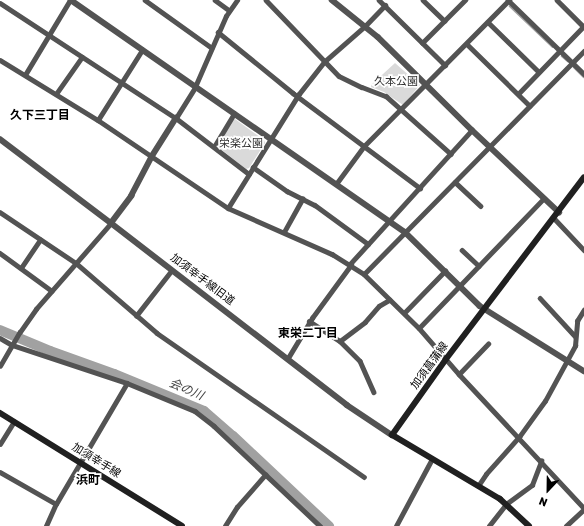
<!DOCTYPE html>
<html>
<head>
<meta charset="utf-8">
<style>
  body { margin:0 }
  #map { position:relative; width:584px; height:526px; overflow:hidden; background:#fff; font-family:Rubik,"Noto Sans JP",sans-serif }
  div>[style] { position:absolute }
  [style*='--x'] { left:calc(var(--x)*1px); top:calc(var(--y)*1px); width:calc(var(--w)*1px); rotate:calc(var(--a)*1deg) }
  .green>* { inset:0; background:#dadada }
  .stream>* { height:1.5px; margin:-0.75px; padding:0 0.75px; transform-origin:0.75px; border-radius:0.75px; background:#a1a1a1 }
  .river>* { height:10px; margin:-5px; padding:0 5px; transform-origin:5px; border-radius:5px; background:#a1a1a1 }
  .minor>* { height:4.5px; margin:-2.25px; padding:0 2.25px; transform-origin:2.25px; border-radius:2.25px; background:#535353 }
  .tertiary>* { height:5.5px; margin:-2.75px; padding:0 2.75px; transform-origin:2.75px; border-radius:2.75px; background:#535353 }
  .secondary>* { height:6px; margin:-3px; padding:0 3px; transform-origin:3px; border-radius:3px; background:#202020 }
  span { translate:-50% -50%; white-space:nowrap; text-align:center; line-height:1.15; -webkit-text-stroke:3.5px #fff; paint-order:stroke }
  .park-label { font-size:11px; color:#313131 }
  .street-label { font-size:11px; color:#000 }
  .neighbourhood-label { font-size:12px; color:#000; font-weight:700 }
  .water-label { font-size:12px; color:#424242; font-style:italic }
  .north { position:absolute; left:528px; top:470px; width:40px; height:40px; -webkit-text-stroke:3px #fff; paint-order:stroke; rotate:202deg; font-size:11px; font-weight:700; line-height:16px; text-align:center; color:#000 }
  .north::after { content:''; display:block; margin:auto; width:14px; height:18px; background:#000; clip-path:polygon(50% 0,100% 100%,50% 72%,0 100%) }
</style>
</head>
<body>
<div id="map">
  <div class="green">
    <i style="clip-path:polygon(395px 63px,420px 85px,403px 105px,384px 92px,371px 87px,371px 85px)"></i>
    <i style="clip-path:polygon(235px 119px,264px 140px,265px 143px,249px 168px,246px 169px,218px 147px,217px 145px,232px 120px)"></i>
  </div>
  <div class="stream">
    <i style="--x:510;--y:6;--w:59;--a:43.6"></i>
    <i style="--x:562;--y:56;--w:8;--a:40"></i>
    <i style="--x:574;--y:67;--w:14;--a:45"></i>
  </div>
  <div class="river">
    <i style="--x:0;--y:330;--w:54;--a:22.8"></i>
    <i style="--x:50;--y:351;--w:68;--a:19.8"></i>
    <i style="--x:114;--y:374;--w:97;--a:22.3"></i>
    <i style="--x:204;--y:411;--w:38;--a:41"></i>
    <i style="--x:233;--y:436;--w:132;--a:43.2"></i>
  </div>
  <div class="minor">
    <i style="--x:145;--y:0;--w:82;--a:35.6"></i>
    <i style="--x:215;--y:0;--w:17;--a:36"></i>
    <i style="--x:266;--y:0;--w:105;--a:46.2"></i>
    <i style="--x:339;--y:76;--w:25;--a:26"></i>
    <i style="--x:362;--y:87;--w:26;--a:21"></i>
    <i style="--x:386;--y:96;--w:87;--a:41.7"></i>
    <i style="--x:379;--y:0;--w:93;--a:44.6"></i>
    <i style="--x:423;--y:0;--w:30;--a:44"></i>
    <i style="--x:508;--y:0;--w:106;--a:44.2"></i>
    <i style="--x:557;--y:0;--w:38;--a:45"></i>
    <i style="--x:0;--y:3;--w:210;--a:33.2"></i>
    <i style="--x:176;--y:118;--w:92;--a:37.5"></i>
    <i style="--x:488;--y:22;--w:71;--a:44.4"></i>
    <i style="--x:218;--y:32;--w:97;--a:39.1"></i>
    <i style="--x:293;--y:93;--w:159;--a:36.8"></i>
    <i style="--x:422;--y:43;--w:61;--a:-45"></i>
    <i style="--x:467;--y:44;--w:88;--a:44.5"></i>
    <i style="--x:0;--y:60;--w:115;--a:31.5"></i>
    <i style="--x:98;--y:120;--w:157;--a:34.1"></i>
    <i style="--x:228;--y:208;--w:114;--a:23.9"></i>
    <i style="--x:332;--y:254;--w:38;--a:32"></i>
    <i style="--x:364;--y:274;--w:77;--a:44.5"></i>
    <i style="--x:419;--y:328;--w:61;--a:49"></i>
    <i style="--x:459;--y:374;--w:183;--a:47"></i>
    <i style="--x:25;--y:75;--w:87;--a:-59"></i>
    <i style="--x:56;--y:94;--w:45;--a:-54.9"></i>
    <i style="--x:518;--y:94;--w:95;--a:-45.9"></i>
    <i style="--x:176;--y:118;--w:36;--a:-58"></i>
    <i style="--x:195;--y:87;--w:77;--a:-66.4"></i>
    <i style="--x:226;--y:16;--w:19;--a:-55"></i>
    <i style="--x:98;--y:120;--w:83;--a:-57.8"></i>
    <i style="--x:214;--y:147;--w:39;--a:-59"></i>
    <i style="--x:253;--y:167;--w:42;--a:35.2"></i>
    <i style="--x:287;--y:191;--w:31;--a:27"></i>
    <i style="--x:315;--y:205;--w:66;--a:36.3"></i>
    <i style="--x:455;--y:182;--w:35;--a:43"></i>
    <i style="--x:336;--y:184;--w:47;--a:-53.6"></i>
    <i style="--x:364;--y:146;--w:206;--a:-45.2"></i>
    <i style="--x:228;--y:208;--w:134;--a:-58.1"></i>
    <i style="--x:299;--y:94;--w:41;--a:-52"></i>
    <i style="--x:324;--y:62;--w:55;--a:-41.3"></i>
    <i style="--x:365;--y:26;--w:29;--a:-46"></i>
    <i style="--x:0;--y:212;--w:92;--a:33.9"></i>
    <i style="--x:76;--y:263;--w:107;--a:40.8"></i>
    <i style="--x:157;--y:333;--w:252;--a:34.8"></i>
    <i style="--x:554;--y:218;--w:44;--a:46.8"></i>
    <i style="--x:284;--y:232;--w:38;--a:-61"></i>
    <i style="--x:462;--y:250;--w:23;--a:43"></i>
    <i style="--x:0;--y:253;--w:64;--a:36.2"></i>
    <i style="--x:350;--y:264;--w:181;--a:-47.7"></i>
    <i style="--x:21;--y:268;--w:34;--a:-56"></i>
    <i style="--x:364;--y:274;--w:313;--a:-45.4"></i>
    <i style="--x:540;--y:298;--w:52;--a:47.4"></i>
    <i style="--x:404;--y:313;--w:59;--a:-45.7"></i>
    <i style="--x:136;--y:316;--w:58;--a:-52"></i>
    <i style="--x:309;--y:321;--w:37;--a:33"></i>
    <i style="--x:340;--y:341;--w:28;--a:45"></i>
    <i style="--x:360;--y:361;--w:34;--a:66"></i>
    <i style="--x:419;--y:328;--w:180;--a:-46.1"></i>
    <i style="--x:0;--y:338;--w:14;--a:30"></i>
    <i style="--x:12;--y:345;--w:121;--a:18.3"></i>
    <i style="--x:127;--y:383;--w:74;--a:22.4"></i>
    <i style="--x:195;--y:411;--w:24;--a:38"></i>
    <i style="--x:214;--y:426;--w:146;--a:43.3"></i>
    <i style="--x:340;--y:341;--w:31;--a:-37"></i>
    <i style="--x:365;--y:322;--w:21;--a:-49"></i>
    <i style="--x:379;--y:306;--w:12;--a:-31"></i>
    <i style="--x:288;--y:358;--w:47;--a:-59"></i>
    <i style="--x:312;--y:318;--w:66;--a:-53.7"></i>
    <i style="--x:0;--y:366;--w:39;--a:-60"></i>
    <i style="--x:20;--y:332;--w:28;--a:-55"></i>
    <i style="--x:36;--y:309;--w:114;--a:-48.9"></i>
    <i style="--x:459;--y:374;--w:42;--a:-46"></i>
    <i style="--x:0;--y:444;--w:26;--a:-58"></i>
    <i style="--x:0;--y:472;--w:64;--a:29.7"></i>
    <i style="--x:478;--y:486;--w:14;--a:-56"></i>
    <i style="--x:486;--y:474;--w:50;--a:-48.3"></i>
    <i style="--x:519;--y:437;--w:44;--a:-54.2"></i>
    <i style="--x:545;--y:401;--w:63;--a:-61.4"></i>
    <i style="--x:575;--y:346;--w:25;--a:-85"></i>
    <i style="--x:577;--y:321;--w:13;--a:-58"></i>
    <i style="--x:46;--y:526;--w:24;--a:-66"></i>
    <i style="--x:56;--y:504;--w:140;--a:-59.6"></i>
    <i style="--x:225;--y:526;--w:22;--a:-58"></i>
    <i style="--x:237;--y:507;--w:43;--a:-48.8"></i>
    <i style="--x:396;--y:526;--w:76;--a:-61.8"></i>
    <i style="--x:489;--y:526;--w:28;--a:-52"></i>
    <i style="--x:506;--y:504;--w:32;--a:-36"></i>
    <i style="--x:532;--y:485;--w:26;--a:-69"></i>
    <i style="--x:566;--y:526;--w:25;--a:-43"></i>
  </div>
  <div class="tertiary">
    <i style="--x:71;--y:0;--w:407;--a:34.8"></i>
    <i style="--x:405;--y:232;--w:105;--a:44.6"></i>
    <i style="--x:480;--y:306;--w:123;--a:32"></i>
    <i style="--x:332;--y:0;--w:59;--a:38.8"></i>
    <i style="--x:378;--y:37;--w:132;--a:44.7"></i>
    <i style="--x:472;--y:130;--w:120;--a:43.3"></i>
    <i style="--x:0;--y:139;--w:139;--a:37.1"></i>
    <i style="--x:111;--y:223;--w:298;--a:37.6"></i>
    <i style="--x:347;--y:405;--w:54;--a:33.7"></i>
    <i style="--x:111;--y:223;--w:34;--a:-53"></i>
    <i style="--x:131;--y:196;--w:45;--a:-62.3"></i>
    <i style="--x:152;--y:156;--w:45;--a:-57.7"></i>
  </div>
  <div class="secondary">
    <i style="--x:0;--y:413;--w:214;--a:31.8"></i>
    <i style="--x:529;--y:526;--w:40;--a:-137"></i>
    <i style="--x:500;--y:499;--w:126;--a:-149.3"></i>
    <i style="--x:392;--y:435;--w:93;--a:-54.6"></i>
    <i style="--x:446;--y:359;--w:228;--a:-52.8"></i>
  </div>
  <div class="park-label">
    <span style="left:396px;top:82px">久本公園</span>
    <span style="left:241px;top:144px">栄楽公園</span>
  </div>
  <div class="street-label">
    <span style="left:202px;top:280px;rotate:37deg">加須幸手線旧道</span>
    <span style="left:430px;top:366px;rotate:-54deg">加須菖蒲線</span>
    <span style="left:96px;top:461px;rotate:32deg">加須幸手線</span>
  </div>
  <div class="neighbourhood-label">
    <span style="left:40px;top:116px">久下三丁目</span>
    <span style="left:308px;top:334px">東栄二丁目</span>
    <span style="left:88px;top:481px">浜町</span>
  </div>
  <div class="water-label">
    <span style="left:186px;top:390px;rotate:23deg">会の川</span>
  </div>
  <div class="north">N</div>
</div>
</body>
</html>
